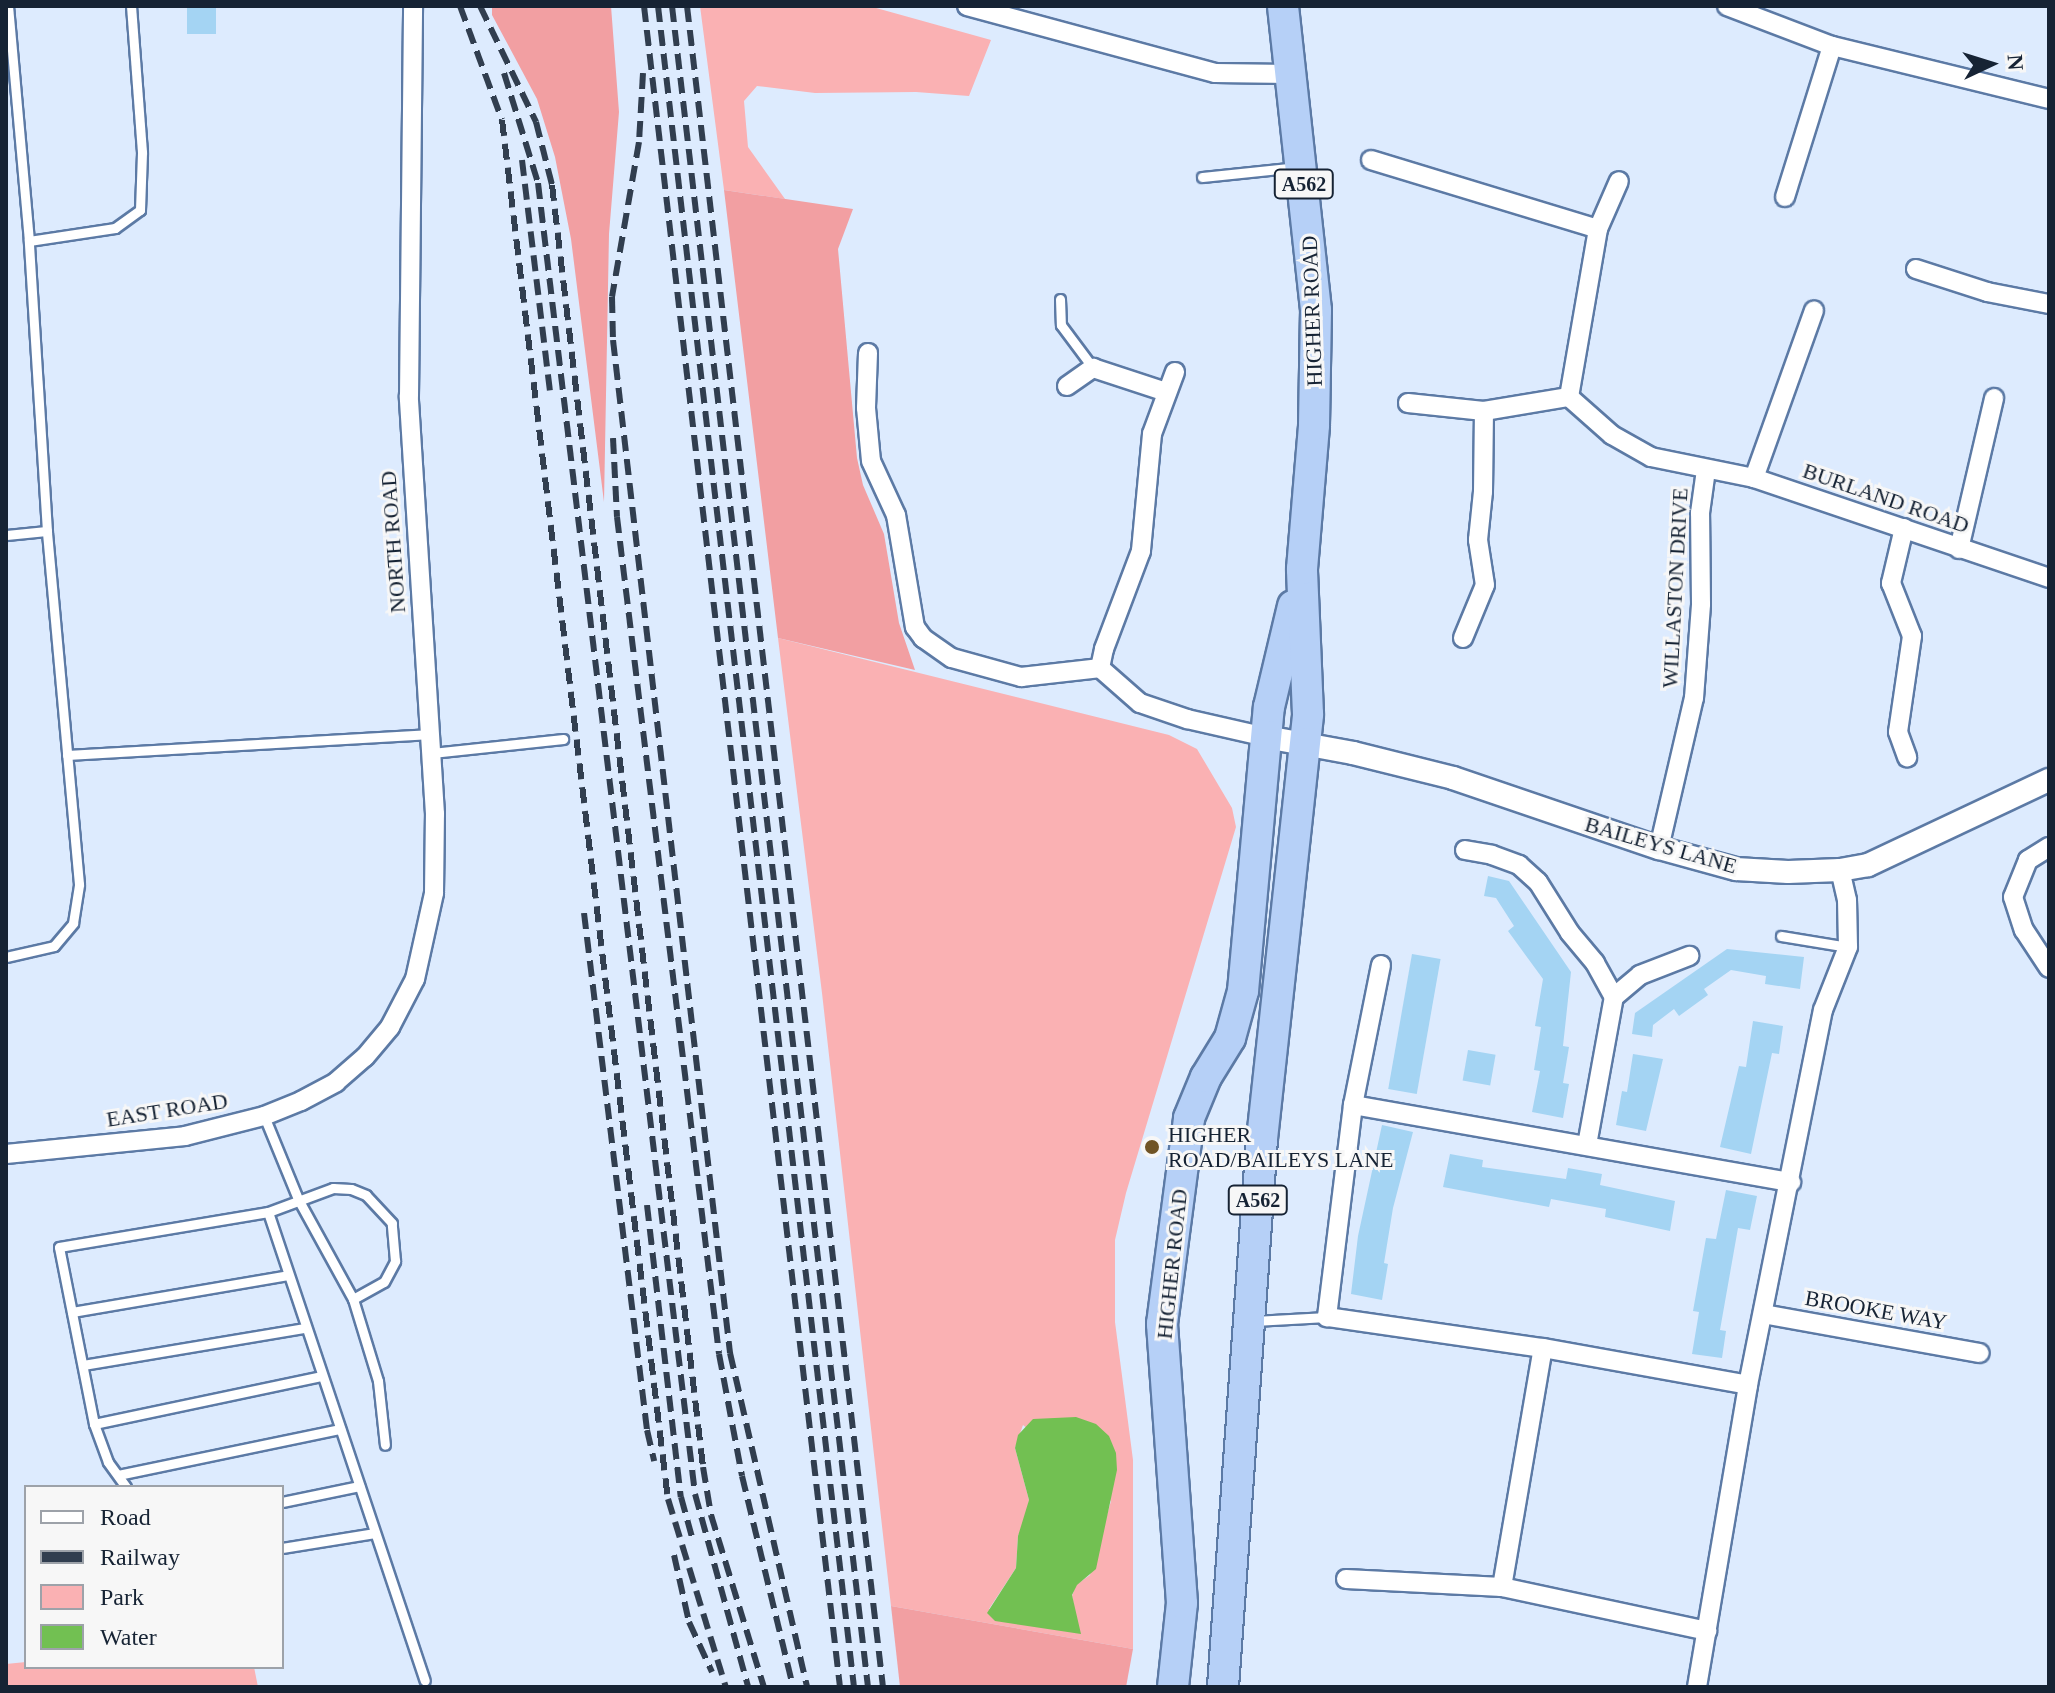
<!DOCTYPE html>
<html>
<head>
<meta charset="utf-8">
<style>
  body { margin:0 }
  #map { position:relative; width:2055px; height:1693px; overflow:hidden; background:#ddebfe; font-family:"Times New Roman",serif }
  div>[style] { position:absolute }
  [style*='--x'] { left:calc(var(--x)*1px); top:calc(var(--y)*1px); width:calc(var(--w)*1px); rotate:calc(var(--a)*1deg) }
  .green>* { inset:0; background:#fab1b3 }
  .forest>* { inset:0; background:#f29fa2 }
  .water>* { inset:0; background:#72c052 }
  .building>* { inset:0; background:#a4d4f3; transform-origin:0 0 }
  .roads { filter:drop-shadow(2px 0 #5c7aa5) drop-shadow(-2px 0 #5c7aa5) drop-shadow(0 2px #5c7aa5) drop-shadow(0 -2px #5c7aa5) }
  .service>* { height:9px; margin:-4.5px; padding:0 4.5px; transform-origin:4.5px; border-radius:4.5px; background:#fff }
  .minor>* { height:18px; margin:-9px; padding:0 9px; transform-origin:9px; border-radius:9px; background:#fff }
  .tertiary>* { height:22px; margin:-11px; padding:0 11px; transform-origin:11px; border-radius:11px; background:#fff }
  .trunk>* { height:30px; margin:-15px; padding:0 15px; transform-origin:15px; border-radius:15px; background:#b6d0f7 }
  .rail>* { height:6px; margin-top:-3px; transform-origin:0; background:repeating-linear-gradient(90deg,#313e4f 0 16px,transparent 0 24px) }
  .dots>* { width:22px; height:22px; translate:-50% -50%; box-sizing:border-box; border:4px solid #f7f7f7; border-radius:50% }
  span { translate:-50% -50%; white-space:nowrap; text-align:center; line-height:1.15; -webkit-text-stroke:6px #f7f7f7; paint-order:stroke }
  .shield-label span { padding:2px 6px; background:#f7f7f7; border:2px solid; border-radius:6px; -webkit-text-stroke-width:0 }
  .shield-label { font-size:20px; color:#162334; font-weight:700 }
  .street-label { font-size:22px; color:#162334 }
  .poi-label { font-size:22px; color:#162334 }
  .left { translate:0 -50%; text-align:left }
  .frame { position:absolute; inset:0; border:8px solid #162334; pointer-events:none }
  .legend { position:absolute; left:24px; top:1485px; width:260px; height:184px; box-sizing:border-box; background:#f7f7f7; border:2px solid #9da2a9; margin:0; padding:10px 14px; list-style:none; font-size:24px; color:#162334 }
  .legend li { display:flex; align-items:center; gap:16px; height:40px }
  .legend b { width:40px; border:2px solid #9da2a9 }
  .north { position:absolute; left:1951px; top:24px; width:80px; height:80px; -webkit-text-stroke:6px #f7f7f7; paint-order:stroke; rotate:86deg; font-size:22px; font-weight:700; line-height:32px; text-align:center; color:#162334 }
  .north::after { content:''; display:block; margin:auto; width:28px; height:36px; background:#162334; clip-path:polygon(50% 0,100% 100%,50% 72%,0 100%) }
</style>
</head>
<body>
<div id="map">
  <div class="green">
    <i style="clip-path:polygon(700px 6px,869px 6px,991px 40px,969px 96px,916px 92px,815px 93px,757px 86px,744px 101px,748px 147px,785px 199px,724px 190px)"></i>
    <i style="clip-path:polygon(evenodd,778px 638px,1169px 735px,1197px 749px,1232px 808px,1236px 827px,1126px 1193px,1115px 1240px,1115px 1322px,1133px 1460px,1133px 1649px,891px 1606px,822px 993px,778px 638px,1023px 1425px,1111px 1501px,1090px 1575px,1076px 1585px,1072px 1596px,1074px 1606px,989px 1609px,1016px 1568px,1018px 1536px,1027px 1514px,1029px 1500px,1015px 1448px,1023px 1425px)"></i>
    <i style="clip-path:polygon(26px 1662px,26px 1667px,254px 1667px,258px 1687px,6px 1687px,6px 1664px)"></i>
  </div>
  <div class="forest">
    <i style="clip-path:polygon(492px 6px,611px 6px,619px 112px,609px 234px,604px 502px,571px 239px,555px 157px,537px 99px,492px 15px)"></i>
    <i style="clip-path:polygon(724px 190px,853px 209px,838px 249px,857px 458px,863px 485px,884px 534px,899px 623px,915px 670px,778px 638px)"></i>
    <i style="clip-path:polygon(891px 1606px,1133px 1649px,1126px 1687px,900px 1687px)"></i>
  </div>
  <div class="water">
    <i style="clip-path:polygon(1076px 1417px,1096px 1424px,1109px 1436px,1116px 1453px,1117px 1470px,1096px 1569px,1077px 1585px,1072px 1595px,1081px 1634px,995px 1621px,987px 1613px,1016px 1568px,1018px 1536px,1029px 1500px,1015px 1448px,1018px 1435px,1033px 1419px)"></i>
  </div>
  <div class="building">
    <i style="left:187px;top:6px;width:29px;height:28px"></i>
    <i style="clip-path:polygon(1488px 876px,1509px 881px,1571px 972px,1563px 1046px,1569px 1047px,1563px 1083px,1569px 1084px,1563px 1118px,1532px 1112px,1540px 1071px,1534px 1070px,1541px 1027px,1535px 1026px,1543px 979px,1508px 931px,1514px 926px,1496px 898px,1484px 896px)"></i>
    <i style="clip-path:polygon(1727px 949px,1804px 957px,1800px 989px,1765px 984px,1766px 976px,1731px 970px,1704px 989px,1708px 995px,1679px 1016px,1674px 1009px,1653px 1025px,1652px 1037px,1632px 1034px,1635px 1013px)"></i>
    <i style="left:1412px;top:954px;width:29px;height:137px;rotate:10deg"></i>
    <i style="clip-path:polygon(1753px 1021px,1783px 1026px,1779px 1054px,1772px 1053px,1751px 1154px,1720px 1147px,1739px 1066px,1746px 1067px)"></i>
    <i style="left:1468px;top:1050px;width:28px;height:31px;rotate:10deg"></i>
    <i style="clip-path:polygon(1633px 1054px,1663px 1059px,1646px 1131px,1616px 1125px,1622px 1091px,1627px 1092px)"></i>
    <i style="clip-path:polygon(1382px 1125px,1413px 1132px,1393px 1208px,1384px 1263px,1388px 1264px,1382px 1300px,1351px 1294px,1358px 1236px)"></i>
    <i style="clip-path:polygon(1450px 1154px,1483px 1160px,1482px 1167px,1566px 1179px,1568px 1168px,1602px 1174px,1600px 1185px,1675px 1201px,1670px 1231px,1605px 1217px,1606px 1209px,1551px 1199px,1549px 1207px,1443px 1187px)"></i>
    <i style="clip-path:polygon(1726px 1190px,1757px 1196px,1750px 1230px,1738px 1228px,1720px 1330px,1726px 1331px,1722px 1358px,1692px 1354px,1699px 1312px,1693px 1311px,1706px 1238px,1716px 1239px)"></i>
  </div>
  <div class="roads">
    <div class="service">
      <i style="--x:1202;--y:177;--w:97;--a:-5.9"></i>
      <i style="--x:29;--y:241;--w:87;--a:-8.6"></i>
      <i style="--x:115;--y:228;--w:31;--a:-36"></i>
      <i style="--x:140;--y:210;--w:58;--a:-88"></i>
      <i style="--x:142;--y:152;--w:146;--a:-94.3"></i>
      <i style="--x:1060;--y:299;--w:26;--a:88"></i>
      <i style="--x:1061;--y:325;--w:54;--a:53.3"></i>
      <i style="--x:6;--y:535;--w:41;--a:-5.6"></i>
      <i style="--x:432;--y:753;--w:132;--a:-6.1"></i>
      <i style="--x:67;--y:755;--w:365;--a:-3.3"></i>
      <i style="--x:1781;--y:936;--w:68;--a:9.3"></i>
      <i style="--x:6;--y:957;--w:49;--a:-12.9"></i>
      <i style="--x:54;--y:946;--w:30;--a:-50"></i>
      <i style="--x:73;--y:923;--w:39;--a:-81"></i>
      <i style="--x:79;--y:884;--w:354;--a:-95.2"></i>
      <i style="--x:47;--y:531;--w:291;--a:-93.6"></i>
      <i style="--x:29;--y:241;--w:236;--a:-95.1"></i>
      <i style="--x:264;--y:1116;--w:90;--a:67.7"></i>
      <i style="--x:298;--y:1199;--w:114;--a:61.2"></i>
      <i style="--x:353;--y:1299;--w:86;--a:73"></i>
      <i style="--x:378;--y:1381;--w:64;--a:83.8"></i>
      <i style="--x:353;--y:1299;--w:35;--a:-29"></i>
      <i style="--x:384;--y:1282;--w:24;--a:-62"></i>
      <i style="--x:395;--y:1261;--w:38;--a:-95"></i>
      <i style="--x:392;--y:1223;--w:38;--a:-133"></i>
      <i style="--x:366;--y:1195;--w:16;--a:-158"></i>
      <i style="--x:351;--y:1189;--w:18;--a:-177"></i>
      <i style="--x:333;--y:1188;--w:69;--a:159.7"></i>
      <i style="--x:268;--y:1212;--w:494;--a:71.5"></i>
      <i style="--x:72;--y:1312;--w:219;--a:-9.7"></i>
      <i style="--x:1254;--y:1321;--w:73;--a:-3.1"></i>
      <i style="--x:83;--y:1365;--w:225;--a:-9.5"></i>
      <i style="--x:94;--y:1424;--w:233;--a:-11.9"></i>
      <i style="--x:118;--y:1475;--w:227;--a:-11.7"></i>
      <i style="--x:126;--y:1487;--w:31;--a:-126"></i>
      <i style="--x:108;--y:1462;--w:40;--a:-110.2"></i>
      <i style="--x:94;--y:1424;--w:180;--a:-101.2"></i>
      <i style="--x:59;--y:1247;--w:212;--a:-9.5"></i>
      <i style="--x:282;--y:1502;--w:79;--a:-11.7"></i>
      <i style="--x:282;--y:1548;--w:94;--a:-9.2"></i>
    </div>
    <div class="minor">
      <i style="--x:967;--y:6;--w:257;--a:15.1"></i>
      <i style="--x:1215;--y:73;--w:75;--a:0.8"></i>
      <i style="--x:1727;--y:6;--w:112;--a:20.9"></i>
      <i style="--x:1832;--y:46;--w:223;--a:13.7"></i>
      <i style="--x:1371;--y:160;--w:237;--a:16.9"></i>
      <i style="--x:1785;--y:197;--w:158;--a:-72.7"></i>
      <i style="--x:1916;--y:269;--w:75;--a:17.9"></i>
      <i style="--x:1987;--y:292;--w:63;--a:11"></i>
      <i style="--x:868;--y:353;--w:55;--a:92.1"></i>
      <i style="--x:866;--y:408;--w:53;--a:84.6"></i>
      <i style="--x:871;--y:461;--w:60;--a:65.2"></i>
      <i style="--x:896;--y:515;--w:114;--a:80.4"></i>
      <i style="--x:915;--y:627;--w:14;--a:54"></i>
      <i style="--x:923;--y:638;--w:35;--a:35"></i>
      <i style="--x:952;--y:658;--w:72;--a:15.4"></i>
      <i style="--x:1021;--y:677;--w:80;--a:-6.5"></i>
      <i style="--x:1175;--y:372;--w:66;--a:110.4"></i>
      <i style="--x:1152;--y:434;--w:118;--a:95.4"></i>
      <i style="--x:1141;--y:551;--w:105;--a:110.7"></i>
      <i style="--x:1104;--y:649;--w:19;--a:102"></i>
      <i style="--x:1100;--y:668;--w:53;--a:41.2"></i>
      <i style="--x:1140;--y:703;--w:50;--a:18.8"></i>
      <i style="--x:1187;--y:719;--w:81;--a:12.8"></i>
      <i style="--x:1067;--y:386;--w:32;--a:-35"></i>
      <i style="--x:1093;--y:368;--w:77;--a:18.2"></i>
      <i style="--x:1569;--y:397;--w:170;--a:-80.2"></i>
      <i style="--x:1598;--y:229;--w:52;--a:-66.4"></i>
      <i style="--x:1408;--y:403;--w:76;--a:6"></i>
      <i style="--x:1484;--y:411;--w:86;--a:-9.4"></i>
      <i style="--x:1569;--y:397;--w:57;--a:41.5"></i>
      <i style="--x:1612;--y:435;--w:45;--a:29.4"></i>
      <i style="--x:1651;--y:457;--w:105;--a:11.5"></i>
      <i style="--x:1754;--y:478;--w:311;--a:18.7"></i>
      <i style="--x:1754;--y:478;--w:178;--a:-70.3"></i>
      <i style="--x:1904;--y:528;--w:57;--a:103.3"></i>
      <i style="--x:1891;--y:583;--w:57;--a:68.4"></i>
      <i style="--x:1912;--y:636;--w:97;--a:98.3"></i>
      <i style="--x:1898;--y:732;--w:27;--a:70"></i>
      <i style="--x:1959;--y:549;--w:155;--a:-76.9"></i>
      <i style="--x:1463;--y:638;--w:57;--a:-67.5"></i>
      <i style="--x:1485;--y:585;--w:46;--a:-98.8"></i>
      <i style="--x:1478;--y:540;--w:48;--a:-84.1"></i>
      <i style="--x:1483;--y:492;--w:81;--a:-89.3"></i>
      <i style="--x:2049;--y:847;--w:25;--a:148"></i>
      <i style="--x:2028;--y:860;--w:40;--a:112"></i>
      <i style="--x:2013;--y:897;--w:35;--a:72"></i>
      <i style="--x:2024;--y:930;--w:45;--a:56.7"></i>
      <i style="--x:1659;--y:848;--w:154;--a:-76.9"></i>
      <i style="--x:1694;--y:698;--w:94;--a:-85.7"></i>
      <i style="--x:1701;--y:604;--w:91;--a:-90.6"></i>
      <i style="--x:1700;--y:513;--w:43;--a:-82.1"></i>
      <i style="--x:1465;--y:850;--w:27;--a:10"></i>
      <i style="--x:1492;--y:855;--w:29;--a:20"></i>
      <i style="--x:1519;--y:865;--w:25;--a:42"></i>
      <i style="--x:1538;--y:882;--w:60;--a:57.9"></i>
      <i style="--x:1570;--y:933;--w:39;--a:50"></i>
      <i style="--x:1595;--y:963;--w:39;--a:61"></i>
      <i style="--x:1381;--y:965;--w:143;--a:101.3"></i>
      <i style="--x:1353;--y:1105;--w:214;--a:97"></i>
      <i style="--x:1327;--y:1317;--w:218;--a:8.2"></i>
      <i style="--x:1543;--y:1348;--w:208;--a:10.2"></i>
      <i style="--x:1353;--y:1105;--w:445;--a:10"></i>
      <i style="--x:1587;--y:1145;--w:150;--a:-79.7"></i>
      <i style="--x:1614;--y:997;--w:34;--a:-40"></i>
      <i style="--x:1640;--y:975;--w:53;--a:-21.2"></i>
      <i style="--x:6;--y:1154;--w:180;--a:-5.7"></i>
      <i style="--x:185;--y:1136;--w:81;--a:-14.2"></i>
      <i style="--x:264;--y:1116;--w:40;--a:-22"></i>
      <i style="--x:301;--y:1101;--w:40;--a:-28"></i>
      <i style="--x:336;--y:1082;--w:38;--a:-41"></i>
      <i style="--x:365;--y:1057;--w:39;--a:-50"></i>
      <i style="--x:390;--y:1027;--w:54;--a:-62.5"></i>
      <i style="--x:415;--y:979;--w:88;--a:-77.5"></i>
      <i style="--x:434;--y:893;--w:79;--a:-89.3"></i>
      <i style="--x:435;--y:814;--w:419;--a:-93.6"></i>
      <i style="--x:409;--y:396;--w:390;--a:-89.4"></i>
      <i style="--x:1763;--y:1314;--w:220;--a:10.2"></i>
      <i style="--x:1346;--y:1579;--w:156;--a:2.9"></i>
      <i style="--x:1502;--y:1587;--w:210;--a:12.1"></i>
      <i style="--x:1502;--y:1587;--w:242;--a:-80.3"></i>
      <i style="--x:1697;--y:1687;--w:306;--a:-80.4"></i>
      <i style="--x:1748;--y:1385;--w:382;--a:-78.7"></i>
      <i style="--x:1823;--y:1010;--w:68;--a:-68.4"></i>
      <i style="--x:1848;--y:947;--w:47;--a:-91.2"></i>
      <i style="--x:1847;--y:900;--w:31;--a:-103"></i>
    </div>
    <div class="tertiary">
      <i style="--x:1266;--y:737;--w:88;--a:10.4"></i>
      <i style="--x:1353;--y:753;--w:103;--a:14"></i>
      <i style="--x:1453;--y:778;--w:218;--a:18.8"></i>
      <i style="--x:1659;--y:848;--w:80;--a:15.3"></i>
      <i style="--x:1736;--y:869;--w:52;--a:3.3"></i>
      <i style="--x:1788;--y:872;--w:52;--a:-2.2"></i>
      <i style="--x:1840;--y:870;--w:28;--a:-10"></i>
      <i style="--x:1868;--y:865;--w:200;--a:-25.2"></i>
    </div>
    <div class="trunk">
      <i style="--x:1173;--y:1687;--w:84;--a:-83.9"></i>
      <i style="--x:1182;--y:1603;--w:280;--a:-94.1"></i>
      <i style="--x:1162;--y:1324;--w:208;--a:-82.5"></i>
      <i style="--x:1189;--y:1118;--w:44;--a:-67.5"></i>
      <i style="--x:1206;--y:1077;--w:46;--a:-58.4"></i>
      <i style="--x:1230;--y:1038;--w:49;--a:-74.5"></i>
      <i style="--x:1243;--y:991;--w:285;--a:-84.8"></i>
      <i style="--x:1269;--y:707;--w:104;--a:-76.6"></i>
      <i style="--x:1223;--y:1687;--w:549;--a:-85.93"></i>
      <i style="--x:1262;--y:1139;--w:427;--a:-83.8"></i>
      <i style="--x:1308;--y:714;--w:145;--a:-92.4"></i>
      <i style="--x:1302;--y:569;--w:144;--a:-85.2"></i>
      <i style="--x:1314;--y:425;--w:115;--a:-89"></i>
      <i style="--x:1316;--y:310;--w:306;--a:-96.2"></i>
    </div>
  </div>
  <div class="rail">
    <i style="--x:460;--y:6;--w:121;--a:69.8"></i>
    <i style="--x:502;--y:120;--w:1389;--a:83.14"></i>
    <i style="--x:668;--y:1499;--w:197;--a:72.9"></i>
    <i style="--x:480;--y:6;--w:129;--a:64.2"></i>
    <i style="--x:536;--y:122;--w:65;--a:75.7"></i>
    <i style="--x:552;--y:185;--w:1291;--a:83.28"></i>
    <i style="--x:703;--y:1467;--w:49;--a:80.5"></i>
    <i style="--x:711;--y:1515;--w:180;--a:72.9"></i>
    <i style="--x:644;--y:6;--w:1692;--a:83.35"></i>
    <i style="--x:658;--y:6;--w:1692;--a:83.35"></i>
    <i style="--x:672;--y:6;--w:1692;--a:83.35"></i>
    <i style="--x:687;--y:6;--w:1692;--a:83.35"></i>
    <i style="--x:504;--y:73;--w:115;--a:72.8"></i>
    <i style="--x:538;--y:183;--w:1320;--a:83.17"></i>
    <i style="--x:695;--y:1494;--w:200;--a:74.6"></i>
    <i style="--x:643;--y:73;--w:69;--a:93.3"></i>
    <i style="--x:639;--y:142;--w:157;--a:99.9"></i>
    <i style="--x:612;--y:297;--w:43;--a:88.7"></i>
    <i style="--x:613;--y:340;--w:1020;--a:83.41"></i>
    <i style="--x:730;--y:1353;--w:343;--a:77"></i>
    <i style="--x:522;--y:160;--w:232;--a:83.1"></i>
    <i style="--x:613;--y:438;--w:79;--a:87.1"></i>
    <i style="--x:617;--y:517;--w:843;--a:83.05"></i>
    <i style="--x:719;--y:1354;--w:124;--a:79.3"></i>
    <i style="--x:742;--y:1476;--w:217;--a:76.4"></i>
    <i style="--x:584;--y:913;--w:521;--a:83.05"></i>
    <i style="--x:647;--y:1430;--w:32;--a:77"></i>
    <i style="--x:647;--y:1205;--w:294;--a:83.4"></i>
    <i style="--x:681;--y:1497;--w:46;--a:74.7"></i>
    <i style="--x:674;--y:1555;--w:69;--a:77.4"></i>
    <i style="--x:689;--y:1622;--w:55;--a:65.3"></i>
  </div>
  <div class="dots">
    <i style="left:1152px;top:1147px;background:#705426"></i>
  </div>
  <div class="shield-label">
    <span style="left:1304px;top:184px">A562</span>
    <span style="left:1258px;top:1200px">A562</span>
  </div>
  <div class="street-label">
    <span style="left:1312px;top:311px;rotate:-92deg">HIGHER ROAD</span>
    <span style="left:1886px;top:498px;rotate:19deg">BURLAND ROAD</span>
    <span style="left:393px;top:542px;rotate:-94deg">NORTH ROAD</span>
    <span style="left:1675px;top:588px;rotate:-87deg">WILLASTON DRIVE</span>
    <span style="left:1661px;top:845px;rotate:16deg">BAILEYS LANE</span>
    <span style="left:167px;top:1110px;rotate:-9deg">EAST ROAD</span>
    <span style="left:1172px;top:1264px;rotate:-84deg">HIGHER ROAD</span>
    <span style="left:1876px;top:1310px;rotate:10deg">BROOKE WAY</span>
  </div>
  <div class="poi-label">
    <span class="left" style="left:1168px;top:1147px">HIGHER<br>ROAD/BAILEYS LANE</span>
  </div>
  <div class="frame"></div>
  <ul class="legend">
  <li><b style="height:10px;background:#fff"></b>Road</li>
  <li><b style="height:10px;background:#313e4f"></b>Railway</li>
  <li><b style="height:22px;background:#fab1b3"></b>Park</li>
  <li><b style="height:22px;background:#72c052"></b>Water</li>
  </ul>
  <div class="north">N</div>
</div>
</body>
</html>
